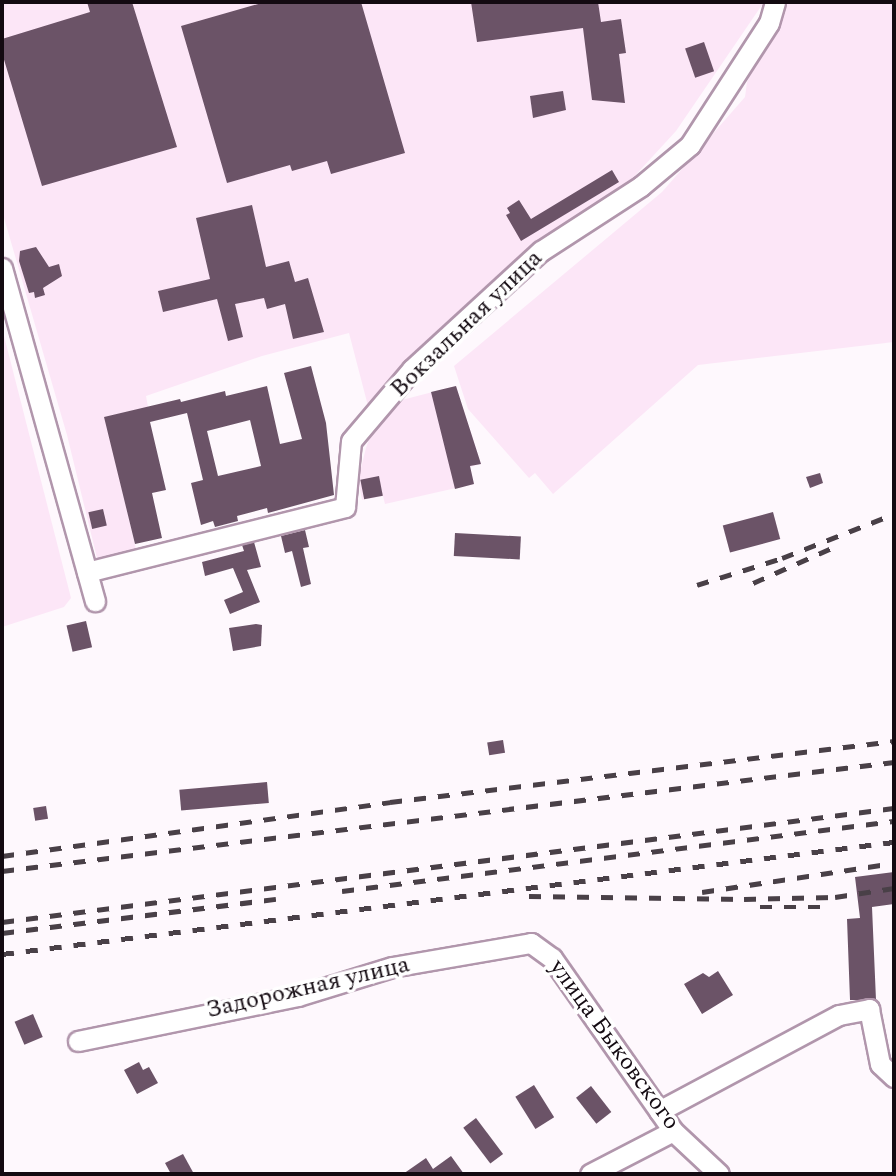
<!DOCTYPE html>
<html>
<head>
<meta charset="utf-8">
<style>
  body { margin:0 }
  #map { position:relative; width:896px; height:1176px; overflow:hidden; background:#fef8fd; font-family:Spectral,serif }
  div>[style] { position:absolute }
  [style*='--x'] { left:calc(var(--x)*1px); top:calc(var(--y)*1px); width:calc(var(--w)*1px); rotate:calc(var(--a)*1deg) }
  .built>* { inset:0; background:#fce6f7 }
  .building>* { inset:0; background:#6b5367; transform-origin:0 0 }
  .roads { filter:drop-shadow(2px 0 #b196ac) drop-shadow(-2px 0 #b196ac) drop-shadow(0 2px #b196ac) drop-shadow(0 -2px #b196ac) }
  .minor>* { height:19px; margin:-9.5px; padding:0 9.5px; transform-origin:9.5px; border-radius:9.5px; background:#fff }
  .rail>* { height:4.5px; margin-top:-2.25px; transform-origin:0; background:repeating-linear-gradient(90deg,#494047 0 12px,transparent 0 24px) }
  span { translate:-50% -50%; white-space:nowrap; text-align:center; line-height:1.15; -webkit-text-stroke:7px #fff; paint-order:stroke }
  .street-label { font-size:24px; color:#130a11 }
  .frame { position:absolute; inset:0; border:4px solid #130a11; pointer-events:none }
</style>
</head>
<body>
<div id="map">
  <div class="built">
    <i style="clip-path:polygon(2px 2px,764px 2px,676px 131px,631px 180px,535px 246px,368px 406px,349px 333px,262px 356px,146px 396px,148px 407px,105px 417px,136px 549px,97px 558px,67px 435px,2px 211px)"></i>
    <i style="clip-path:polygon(784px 2px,894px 2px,894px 342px,698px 365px,553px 494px,535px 473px,529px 478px,468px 409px,454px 366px,662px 192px,745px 97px,747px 82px)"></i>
    <i style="clip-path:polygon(2px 328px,71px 598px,64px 607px,2px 627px)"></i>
    <i style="clip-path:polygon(456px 386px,481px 464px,470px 467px,474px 484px,385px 504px,383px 496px,362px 500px,358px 480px,366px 448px,372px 430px,394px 402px)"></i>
  </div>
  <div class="building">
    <i style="clip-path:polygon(87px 2px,132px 2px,177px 147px,42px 186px,2px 53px,2px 39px,90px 12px)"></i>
    <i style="clip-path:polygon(265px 2px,361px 2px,405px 153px,331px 174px,327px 161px,292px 171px,290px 165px,227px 183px,181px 26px)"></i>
    <i style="clip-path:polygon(471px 2px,598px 2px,601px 22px,621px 19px,626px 53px,619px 54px,625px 103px,592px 100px,583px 28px,477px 42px)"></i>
    <i style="left:704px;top:42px;width:31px;height:20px;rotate:71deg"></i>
    <i style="clip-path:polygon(563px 91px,566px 110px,533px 118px,530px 96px)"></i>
    <i style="clip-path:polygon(612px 170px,619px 182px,521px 241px,506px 215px,510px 213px,507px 208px,519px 200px,531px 219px)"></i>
    <i style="clip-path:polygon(252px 205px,266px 267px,289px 261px,295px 282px,308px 278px,324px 332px,293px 339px,285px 304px,267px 309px,264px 298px,235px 304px,243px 337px,228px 341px,217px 299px,163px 312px,158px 291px,210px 279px,196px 218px)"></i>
    <i style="clip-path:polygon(36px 247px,49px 267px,59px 264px,62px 276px,43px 288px,45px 295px,35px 298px,34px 292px,29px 293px,19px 261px,20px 251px)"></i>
    <i style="clip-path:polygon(evenodd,311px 366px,326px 423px,334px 495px,268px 513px,267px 508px,237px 516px,238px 521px,215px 527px,213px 521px,201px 525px,191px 483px,203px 480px,187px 413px,150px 422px,166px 490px,152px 493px,162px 538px,135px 544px,104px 417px,180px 399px,181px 402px,225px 391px,226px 396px,267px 386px,280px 444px,302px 439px,284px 373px,311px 366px,250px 420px,261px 466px,218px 476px,207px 431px,250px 420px)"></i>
    <i style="clip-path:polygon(456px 386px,481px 464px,470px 466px,474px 484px,455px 489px,431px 392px)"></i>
    <i style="clip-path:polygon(820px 473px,823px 483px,810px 488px,806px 477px)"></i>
    <i style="left:379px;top:476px;width:20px;height:19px;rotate:79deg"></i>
    <i style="left:103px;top:509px;width:17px;height:15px;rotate:77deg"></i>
    <i style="left:773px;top:512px;width:28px;height:52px;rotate:75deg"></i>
    <i style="clip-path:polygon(305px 530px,309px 547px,303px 548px,311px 584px,301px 587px,292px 551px,285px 553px,281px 536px)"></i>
    <i style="left:455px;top:533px;width:66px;height:23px;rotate:3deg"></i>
    <i style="clip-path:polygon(254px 542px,261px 567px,247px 570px,260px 602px,230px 614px,224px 600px,243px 592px,233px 568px,205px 576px,202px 562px,244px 551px,242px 545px)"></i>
    <i style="left:86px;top:621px;width:27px;height:20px;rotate:77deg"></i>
    <i style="clip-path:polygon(256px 624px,262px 625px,261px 646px,233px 651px,229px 628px)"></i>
    <i style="left:503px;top:740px;width:13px;height:16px;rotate:81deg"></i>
    <i style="left:267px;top:782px;width:21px;height:88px;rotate:85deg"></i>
    <i style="left:46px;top:806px;width:13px;height:13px;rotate:81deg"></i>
    <i style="clip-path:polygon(894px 872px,894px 904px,872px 907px,876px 1000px,850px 1000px,847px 919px,860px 918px,855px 877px)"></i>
    <i style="clip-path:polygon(718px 971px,733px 995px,702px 1014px,684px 984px,703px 973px,709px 977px)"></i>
    <i style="left:33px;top:1014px;width:25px;height:20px;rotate:67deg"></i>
    <i style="clip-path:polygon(139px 1062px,143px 1070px,149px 1067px,158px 1083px,137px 1094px,124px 1070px)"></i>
    <i style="left:534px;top:1085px;width:38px;height:22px;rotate:58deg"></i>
    <i style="left:591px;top:1086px;width:33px;height:19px;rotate:52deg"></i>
    <i style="left:476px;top:1118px;width:45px;height:16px;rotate:53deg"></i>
    <i style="clip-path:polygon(183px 1154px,194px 1174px,171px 1174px,165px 1163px)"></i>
    <i style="clip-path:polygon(451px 1156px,464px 1174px,403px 1174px,426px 1158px,433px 1169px)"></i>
  </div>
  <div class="roads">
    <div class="minor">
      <i style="--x:2;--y:268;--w:346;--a:74.4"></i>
      <i style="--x:87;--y:572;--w:266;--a:-14.1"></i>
      <i style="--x:345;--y:507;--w:66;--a:-84.8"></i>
      <i style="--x:351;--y:441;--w:94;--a:-49.7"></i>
      <i style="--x:412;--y:369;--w:175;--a:-42.5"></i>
      <i style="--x:541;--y:251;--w:119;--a:-33"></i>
      <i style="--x:641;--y:186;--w:64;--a:-39.9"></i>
      <i style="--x:690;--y:145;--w:145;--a:-57.1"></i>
      <i style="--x:769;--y:23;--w:22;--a:-74"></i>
      <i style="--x:78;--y:1041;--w:225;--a:-11.6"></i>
      <i style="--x:298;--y:996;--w:98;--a:-17.1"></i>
      <i style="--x:392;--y:967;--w:141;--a:-9.8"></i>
      <i style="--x:531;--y:943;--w:26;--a:36"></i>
      <i style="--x:552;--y:958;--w:211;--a:55"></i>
      <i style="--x:673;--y:1131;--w:63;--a:43.1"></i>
      <i style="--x:659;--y:1111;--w:204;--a:-28.1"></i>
      <i style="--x:839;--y:1015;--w:31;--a:-11"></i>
      <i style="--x:869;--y:1009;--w:56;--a:78.7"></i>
      <i style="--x:880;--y:1064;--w:19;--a:43"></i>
      <i style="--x:590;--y:1174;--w:93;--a:-27.4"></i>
    </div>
  </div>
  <div class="rail">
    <i style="--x:753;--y:583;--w:91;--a:-24"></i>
    <i style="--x:697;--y:585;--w:89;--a:-17.6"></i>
    <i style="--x:782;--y:558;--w:117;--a:-21.5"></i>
    <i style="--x:2;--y:856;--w:392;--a:-7.9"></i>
    <i style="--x:390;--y:802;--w:508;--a:-6.9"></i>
    <i style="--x:2;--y:871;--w:899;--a:-6.97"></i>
    <i style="--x:342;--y:891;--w:556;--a:-7.23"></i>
    <i style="--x:702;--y:892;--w:194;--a:-8.6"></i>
    <i style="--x:529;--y:896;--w:215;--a:0.8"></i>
    <i style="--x:744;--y:899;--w:91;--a:-1.3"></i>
    <i style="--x:835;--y:897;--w:60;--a:-8.7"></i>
    <i style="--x:760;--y:907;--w:60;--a:0"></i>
    <i style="--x:2;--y:922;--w:899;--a:-7.28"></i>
    <i style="--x:2;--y:933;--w:276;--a:-7.1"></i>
    <i style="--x:2;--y:954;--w:899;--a:-7.16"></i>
  </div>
  <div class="street-label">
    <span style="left:467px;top:324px;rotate:-44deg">Вокзальная улица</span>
    <span style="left:308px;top:988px;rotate:-13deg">Задорожная улица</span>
    <span style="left:614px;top:1045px;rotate:54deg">улица Быковского</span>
  </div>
  <div class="frame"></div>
</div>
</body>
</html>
